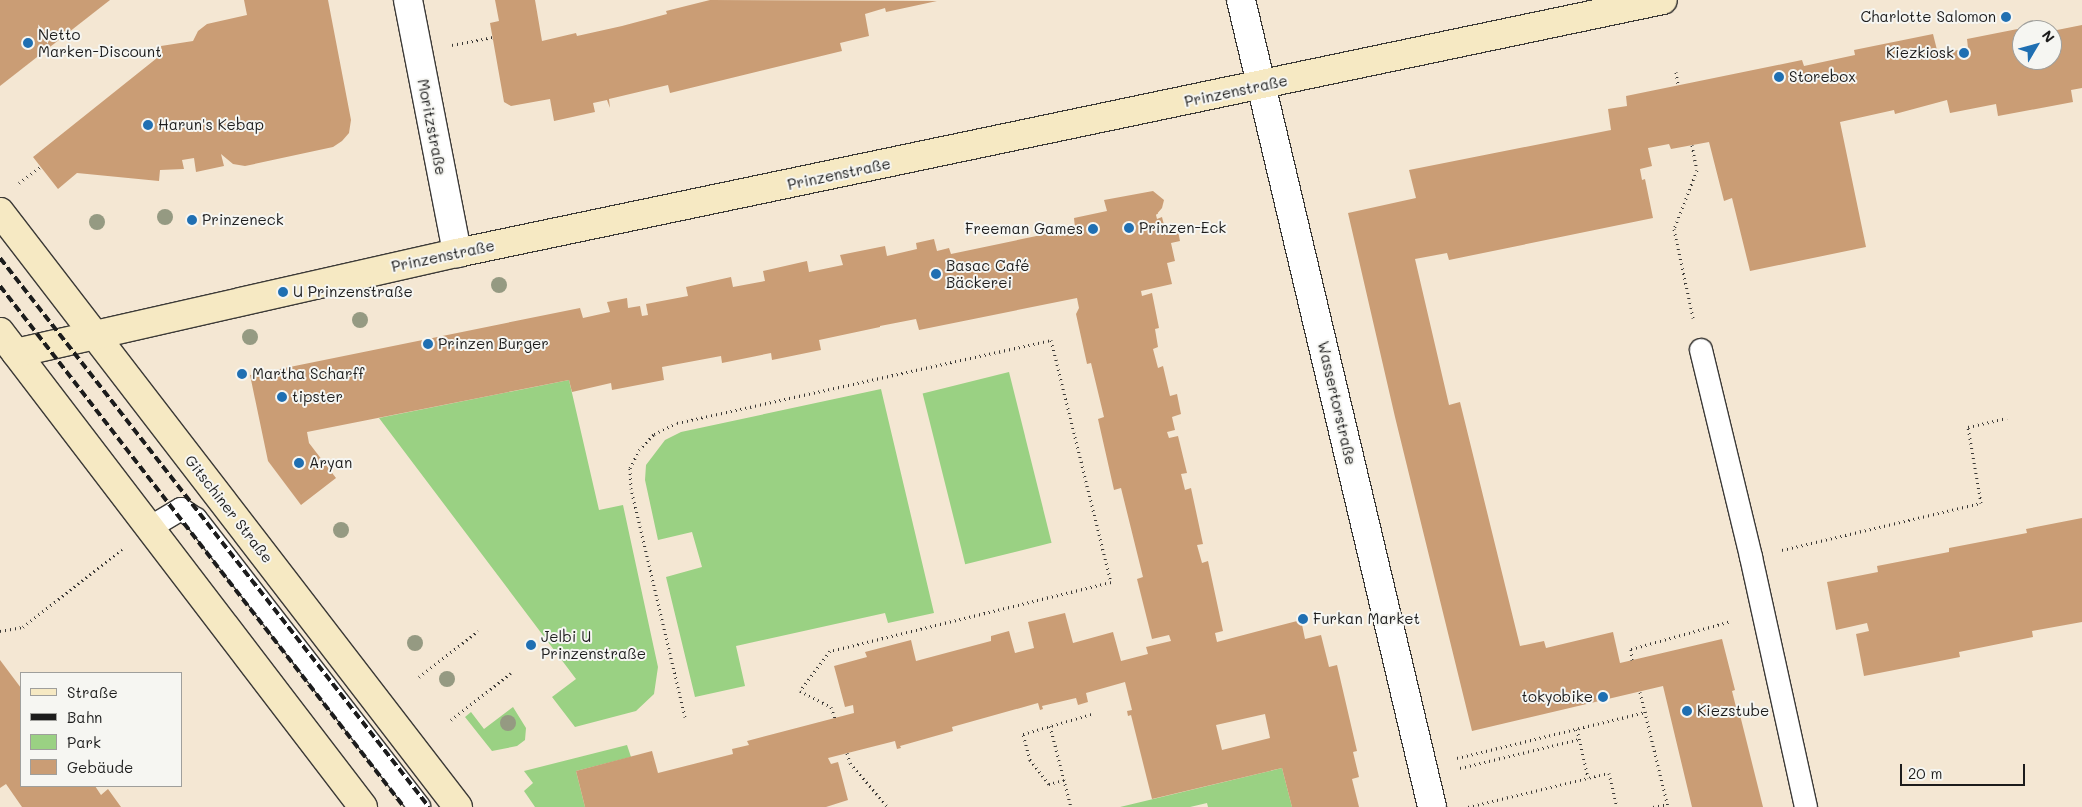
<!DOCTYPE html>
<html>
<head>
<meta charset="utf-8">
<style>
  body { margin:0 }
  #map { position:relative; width:2082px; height:807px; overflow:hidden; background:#f4e7d3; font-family:Mali,sans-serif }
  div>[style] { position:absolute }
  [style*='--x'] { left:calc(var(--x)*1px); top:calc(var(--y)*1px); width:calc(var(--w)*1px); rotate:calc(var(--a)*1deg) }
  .green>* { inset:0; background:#9ad183; transform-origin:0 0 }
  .building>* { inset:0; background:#ca9d75 }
  .path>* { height:3px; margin-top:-1.5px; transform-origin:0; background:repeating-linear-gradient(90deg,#3c3a37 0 1px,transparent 0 5px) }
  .roads { filter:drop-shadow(1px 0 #3c3a37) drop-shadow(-1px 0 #3c3a37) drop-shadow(0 1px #3c3a37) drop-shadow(0 -1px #3c3a37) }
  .service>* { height:22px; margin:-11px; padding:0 11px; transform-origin:11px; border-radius:11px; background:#fff }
  .minor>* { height:28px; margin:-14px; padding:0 14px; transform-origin:14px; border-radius:14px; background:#fff }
  .secondary>* { height:28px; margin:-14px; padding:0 14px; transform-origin:14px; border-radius:14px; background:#f6e9c3 }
  .rail>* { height:4px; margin-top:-2px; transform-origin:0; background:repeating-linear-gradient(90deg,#1c1c1c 0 8px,transparent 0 12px) }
  .trees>* { width:16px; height:16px; margin:-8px; border-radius:50%; background:#959a82 }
  .dots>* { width:14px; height:14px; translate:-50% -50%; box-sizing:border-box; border:2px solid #f6f6f2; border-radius:50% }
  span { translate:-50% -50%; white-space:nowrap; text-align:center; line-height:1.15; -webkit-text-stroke:4px #f6f6f2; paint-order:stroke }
  .poi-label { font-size:15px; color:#1c1c1c }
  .right { translate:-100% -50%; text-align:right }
  .left { translate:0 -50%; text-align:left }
  .street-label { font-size:15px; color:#1c1c1c }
  .legend { position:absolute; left:20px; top:672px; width:162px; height:115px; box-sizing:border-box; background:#f6f6f2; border:1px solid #9f9f9c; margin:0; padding:6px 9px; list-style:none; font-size:15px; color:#1c1c1c }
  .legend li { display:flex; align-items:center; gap:10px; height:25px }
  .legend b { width:25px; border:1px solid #9f9f9c }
  .north { position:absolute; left:2012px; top:20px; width:50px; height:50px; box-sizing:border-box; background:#f6f6f2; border:1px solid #9f9f9c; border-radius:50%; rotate:53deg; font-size:14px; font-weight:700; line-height:20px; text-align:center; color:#1c1c1c }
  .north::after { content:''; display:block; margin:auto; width:18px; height:22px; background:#1f6fb2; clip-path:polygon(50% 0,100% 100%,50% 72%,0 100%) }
  .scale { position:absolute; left:1900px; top:764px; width:125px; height:22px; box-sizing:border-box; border:2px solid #1c1c1c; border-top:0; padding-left:6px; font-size:15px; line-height:18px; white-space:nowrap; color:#1c1c1c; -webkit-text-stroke:4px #f6f6f2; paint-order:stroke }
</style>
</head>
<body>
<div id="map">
  <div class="green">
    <i style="left:1009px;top:372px;width:176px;height:89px;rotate:76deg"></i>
    <i style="clip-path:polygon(569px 380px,599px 510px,623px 505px,658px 667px,654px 694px,636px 711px,575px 727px,552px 697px,576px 679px,379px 418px)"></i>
    <i style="clip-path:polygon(881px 389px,934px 613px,888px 623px,885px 613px,736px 646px,745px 686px,695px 697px,666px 577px,702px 567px,692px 532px,658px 540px,645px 480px,646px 465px,665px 440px,681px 432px)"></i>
    <i style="clip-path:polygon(513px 707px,526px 728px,525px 740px,517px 746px,492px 751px,465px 717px,471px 712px,484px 729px)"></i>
    <i style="clip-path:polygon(627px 745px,631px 757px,576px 771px,585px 807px,535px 807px,524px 791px,533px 783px,524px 771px)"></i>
    <i style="clip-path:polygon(1282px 768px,1292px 807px,1208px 807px,1207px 803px,1190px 807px,1120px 807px)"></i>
  </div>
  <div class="building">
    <i style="clip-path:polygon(0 0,110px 0,0 86px)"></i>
    <i style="clip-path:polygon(244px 0,328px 0,351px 120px,349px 133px,342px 141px,333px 147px,245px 166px,233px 164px,221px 154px,224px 166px,196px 172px,194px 158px,182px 160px,184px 169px,160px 170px,159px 181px,77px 173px,58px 189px,33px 157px,162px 54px,161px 46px,193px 41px,198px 31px,207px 24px,247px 15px)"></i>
    <i style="clip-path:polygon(495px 0,535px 0,542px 41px,576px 33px,577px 36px,622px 26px,667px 14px,666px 11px,710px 0,937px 1px,886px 12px,885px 8px,865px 14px,869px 36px,840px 43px,842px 51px,670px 93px,668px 85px,609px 99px,610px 108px,607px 100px,593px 103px,595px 112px,554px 121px,550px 99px,511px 106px,504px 102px,490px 23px,499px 21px)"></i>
    <i style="clip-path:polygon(2048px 23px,2049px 30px,2022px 30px,2022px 60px,2052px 60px,2052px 31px,2082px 25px,2082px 88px,2071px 90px,2073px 102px,1998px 116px,1996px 104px,1950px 113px,1947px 100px,1895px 114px,1894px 110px,1840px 122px,1866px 247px,1750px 271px,1732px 198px,1724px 201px,1709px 142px,1671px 149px,1669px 144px,1648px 148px,1652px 166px,1640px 169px,1642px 180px,1645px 179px,1653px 218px,1449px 260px,1447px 253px,1415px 259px,1449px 405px,1460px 402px,1520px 646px,1544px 641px,1546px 648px,1613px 632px,1620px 663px,1722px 639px,1735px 690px,1732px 691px,1737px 711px,1739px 711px,1763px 807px,1692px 807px,1663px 686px,1472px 731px,1395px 417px,1348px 213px,1416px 198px,1409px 170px,1611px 130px,1608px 109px,1627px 106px,1626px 96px,1802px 60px,1804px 66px,1855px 55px,1854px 50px,1933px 34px,1938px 54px,1968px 48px,1967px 39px)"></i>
    <i style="clip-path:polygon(evenodd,1153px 191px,1164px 200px,1162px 208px,1156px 215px,1157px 219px,1162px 217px,1164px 225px,1172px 224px,1177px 226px,1180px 241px,1171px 243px,1175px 261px,1167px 263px,1172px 284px,1141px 291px,1142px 296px,1152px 293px,1159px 328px,1155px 329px,1158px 347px,1153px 349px,1158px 368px,1163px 366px,1170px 396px,1177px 394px,1181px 414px,1172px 417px,1175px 430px,1167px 432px,1169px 438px,1178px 436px,1187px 473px,1181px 474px,1185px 490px,1191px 488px,1203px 544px,1197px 545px,1202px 563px,1208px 561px,1223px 631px,1215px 633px,1217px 642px,1301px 620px,1305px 639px,1321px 635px,1329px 667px,1337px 665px,1357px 751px,1353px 752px,1359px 777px,1352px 779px,1359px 807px,1292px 807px,1282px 768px,1152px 799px,1131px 715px,1128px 716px,1127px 711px,1132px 710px,1125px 682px,1086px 693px,1088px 702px,1078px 705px,1076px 698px,1042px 706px,1043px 709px,1040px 710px,1038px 703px,952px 727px,953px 731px,900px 746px,901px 748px,897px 749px,895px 741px,828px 758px,831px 764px,838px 762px,848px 800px,826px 807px,585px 807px,576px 771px,652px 751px,658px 773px,733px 754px,732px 749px,749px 745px,747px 741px,854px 713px,853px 705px,845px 707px,834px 666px,867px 657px,865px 652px,911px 640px,916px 661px,991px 641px,991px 636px,1009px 631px,1015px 653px,1034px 648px,1028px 622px,1065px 613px,1073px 643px,1113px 632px,1121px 661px,1148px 654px,1146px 647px,1171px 641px,1169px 635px,1152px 639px,1137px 579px,1143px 577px,1121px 488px,1114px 490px,1098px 419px,1104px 417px,1091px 363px,1087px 364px,1076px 314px,1079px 308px,1077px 298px,919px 330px,916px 319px,880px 326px,880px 327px,819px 340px,821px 350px,772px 360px,771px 353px,722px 363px,721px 356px,662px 367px,664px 380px,612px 390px,611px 383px,572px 392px,569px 380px,307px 432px,309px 443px,336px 478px,301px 505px,268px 461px,250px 375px,580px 308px,583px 318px,610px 312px,607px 302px,627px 298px,628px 308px,640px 306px,642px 316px,648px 315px,646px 304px,688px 296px,686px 287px,731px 277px,733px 287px,765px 281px,763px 271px,807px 261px,809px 272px,843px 265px,840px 255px,885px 246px,887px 256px,917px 249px,916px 243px,934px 239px,937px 251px,949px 248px,951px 254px,1075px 228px,1074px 218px,1107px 211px,1104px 200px,1153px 191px,1265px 714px,1270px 738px,1222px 750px,1216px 725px,1265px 714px)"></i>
    <i style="clip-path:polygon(2082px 518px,2082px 622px,2032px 631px,2033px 637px,1959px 652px,1960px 657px,1864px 676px,1856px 634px,1869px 631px,1867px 623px,1836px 630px,1827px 582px,1878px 572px,1877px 566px,1949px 552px,1949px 548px,2027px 533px,2026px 529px)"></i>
    <i style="clip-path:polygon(0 660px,21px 688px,21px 786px,95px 786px,101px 795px,108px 789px,121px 807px,22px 807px,6px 784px,0 788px)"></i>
  </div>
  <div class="path">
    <i style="--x:452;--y:45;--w:42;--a:-11"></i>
    <i style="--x:1676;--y:72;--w:13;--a:81"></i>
    <i style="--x:1692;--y:145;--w:25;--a:79"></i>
    <i style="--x:1697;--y:170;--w:63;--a:111.3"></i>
    <i style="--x:1674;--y:229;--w:91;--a:77.9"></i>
    <i style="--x:19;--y:183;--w:26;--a:-37"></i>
    <i style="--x:1782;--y:550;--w:204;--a:-13.3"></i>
    <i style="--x:1981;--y:503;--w:77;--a:-99.7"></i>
    <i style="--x:1968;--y:427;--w:40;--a:-13"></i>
    <i style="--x:0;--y:631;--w:23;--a:-10"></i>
    <i style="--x:23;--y:627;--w:126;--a:-38.2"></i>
    <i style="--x:1632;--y:660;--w:11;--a:-95"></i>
    <i style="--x:1631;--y:649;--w:104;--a:-15.6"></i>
    <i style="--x:419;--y:677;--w:75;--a:-37.9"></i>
    <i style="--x:1640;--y:692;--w:118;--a:76.3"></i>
    <i style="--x:685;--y:717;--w:234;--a:-103.3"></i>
    <i style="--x:631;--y:489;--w:21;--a:-93"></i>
    <i style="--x:630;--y:468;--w:20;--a:-63"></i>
    <i style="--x:639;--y:450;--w:22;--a:-47"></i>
    <i style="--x:654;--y:434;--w:25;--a:-26"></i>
    <i style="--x:677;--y:423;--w:383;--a:-12.5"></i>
    <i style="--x:1051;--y:340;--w:249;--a:76.1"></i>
    <i style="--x:1111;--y:582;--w:289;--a:166.2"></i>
    <i style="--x:830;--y:651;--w:50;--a:126.9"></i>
    <i style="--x:800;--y:691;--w:35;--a:27"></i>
    <i style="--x:831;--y:707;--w:12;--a:70"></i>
    <i style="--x:451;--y:720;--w:76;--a:-38.1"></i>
    <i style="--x:1050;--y:726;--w:84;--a:75.5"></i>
    <i style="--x:1577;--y:729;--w:50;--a:77.3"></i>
    <i style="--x:847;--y:753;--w:10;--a:73"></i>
    <i style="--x:850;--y:763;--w:58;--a:49.2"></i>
    <i style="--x:1457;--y:758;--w:195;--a:-13.7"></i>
    <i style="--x:1460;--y:768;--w:123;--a:-13.6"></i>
    <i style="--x:1064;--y:780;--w:16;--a:165"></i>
    <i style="--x:1049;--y:784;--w:31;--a:-128"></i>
    <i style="--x:1030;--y:760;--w:27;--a:-105"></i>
    <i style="--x:1023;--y:734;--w:72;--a:-16.2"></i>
    <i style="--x:1468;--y:807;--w:145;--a:-13.6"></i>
    <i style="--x:1609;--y:773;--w:35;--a:77"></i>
    <i style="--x:1653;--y:807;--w:15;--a:-11"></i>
  </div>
  <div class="roads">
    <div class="service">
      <i style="--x:1701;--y:350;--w:213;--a:76.4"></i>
      <i style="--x:1751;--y:557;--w:256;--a:77.6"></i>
      <i style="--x:151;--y:527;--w:35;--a:-31"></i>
      <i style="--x:181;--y:509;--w:18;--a:34"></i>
      <i style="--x:196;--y:519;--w:364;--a:52.2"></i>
    </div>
    <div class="minor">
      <i style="--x:408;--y:0;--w:258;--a:79"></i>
      <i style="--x:1241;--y:0;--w:829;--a:76.68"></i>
    </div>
    <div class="secondary">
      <i style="--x:0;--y:212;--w:751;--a:52.41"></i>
      <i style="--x:0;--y:332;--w:598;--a:52.61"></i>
      <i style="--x:16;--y:353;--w:452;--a:-12.8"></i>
      <i style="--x:457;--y:253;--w:1232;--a:-11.85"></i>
    </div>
  </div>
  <div class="rail">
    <i style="--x:0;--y:258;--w:697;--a:52"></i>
    <i style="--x:0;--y:286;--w:659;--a:52.21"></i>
  </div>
  <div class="trees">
    <i style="left:165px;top:217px"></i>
    <i style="left:97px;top:222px"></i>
    <i style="left:499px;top:285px"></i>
    <i style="left:360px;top:320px"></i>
    <i style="left:250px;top:337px"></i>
    <i style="left:341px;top:530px"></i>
    <i style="left:415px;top:643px"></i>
    <i style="left:447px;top:679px"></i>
    <i style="left:508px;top:723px"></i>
  </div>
  <div class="dots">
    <i style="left:2006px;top:17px;background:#1f6fb2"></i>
    <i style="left:28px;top:43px;background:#1f6fb2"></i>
    <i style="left:1964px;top:53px;background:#1f6fb2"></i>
    <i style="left:1779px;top:77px;background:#1f6fb2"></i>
    <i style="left:148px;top:125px;background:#1f6fb2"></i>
    <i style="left:192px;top:220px;background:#1f6fb2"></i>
    <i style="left:1129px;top:228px;background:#1f6fb2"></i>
    <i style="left:1093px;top:229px;background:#1f6fb2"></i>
    <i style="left:936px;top:274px;background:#1f6fb2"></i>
    <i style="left:283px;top:292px;background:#1f6fb2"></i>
    <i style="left:428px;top:344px;background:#1f6fb2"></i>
    <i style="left:242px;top:374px;background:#1f6fb2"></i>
    <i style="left:282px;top:397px;background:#1f6fb2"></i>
    <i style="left:299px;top:463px;background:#1f6fb2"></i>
    <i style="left:1303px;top:619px;background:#1f6fb2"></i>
    <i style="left:531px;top:645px;background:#1f6fb2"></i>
    <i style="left:1603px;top:697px;background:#1f6fb2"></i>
    <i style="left:1687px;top:711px;background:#1f6fb2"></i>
  </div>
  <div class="poi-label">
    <span class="right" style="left:1996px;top:17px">Charlotte Salomon</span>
    <span class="left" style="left:38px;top:43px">Netto<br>Marken-Discount</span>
    <span class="right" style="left:1954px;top:53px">Kiezkiosk</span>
    <span class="left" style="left:1789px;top:77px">Storebox</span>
    <span class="left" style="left:158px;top:125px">Harun's Kebap</span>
    <span class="left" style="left:202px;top:220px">Prinzeneck</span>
    <span class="left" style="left:1139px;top:228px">Prinzen-Eck</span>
    <span class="right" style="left:1083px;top:229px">Freeman Games</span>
    <span class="left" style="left:946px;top:274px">Basac Café<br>Bäckerei</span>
    <span class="left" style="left:293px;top:292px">U Prinzenstraße</span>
    <span class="left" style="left:438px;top:344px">Prinzen Burger</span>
    <span class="left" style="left:252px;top:374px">Martha Scharff</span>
    <span class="left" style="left:292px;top:397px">tipster</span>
    <span class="left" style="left:309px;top:463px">Aryan</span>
    <span class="left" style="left:1313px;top:619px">Furkan Market</span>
    <span class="left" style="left:541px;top:645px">Jelbi U<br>Prinzenstraße</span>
    <span class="right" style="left:1593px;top:697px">tokyobike</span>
    <span class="left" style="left:1697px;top:711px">Kiezstube</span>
  </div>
  <div class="street-label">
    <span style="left:1236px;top:91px;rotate:-12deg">Prinzenstraße</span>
    <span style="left:432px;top:127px;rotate:79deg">Moritzstraße</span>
    <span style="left:839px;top:174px;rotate:-12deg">Prinzenstraße</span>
    <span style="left:443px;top:256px;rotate:-12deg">Prinzenstraße</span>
    <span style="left:1337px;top:403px;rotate:77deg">Wassertorstraße</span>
    <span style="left:229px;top:509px;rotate:52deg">Gitschiner Straße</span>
  </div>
  <ul class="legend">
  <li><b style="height:6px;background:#f6e9c3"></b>Straße</li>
  <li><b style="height:6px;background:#1c1c1c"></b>Bahn</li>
  <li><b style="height:14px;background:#9ad183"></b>Park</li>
  <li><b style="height:14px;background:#ca9d75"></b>Gebäude</li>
  </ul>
  <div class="north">N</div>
  <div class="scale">20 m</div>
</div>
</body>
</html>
